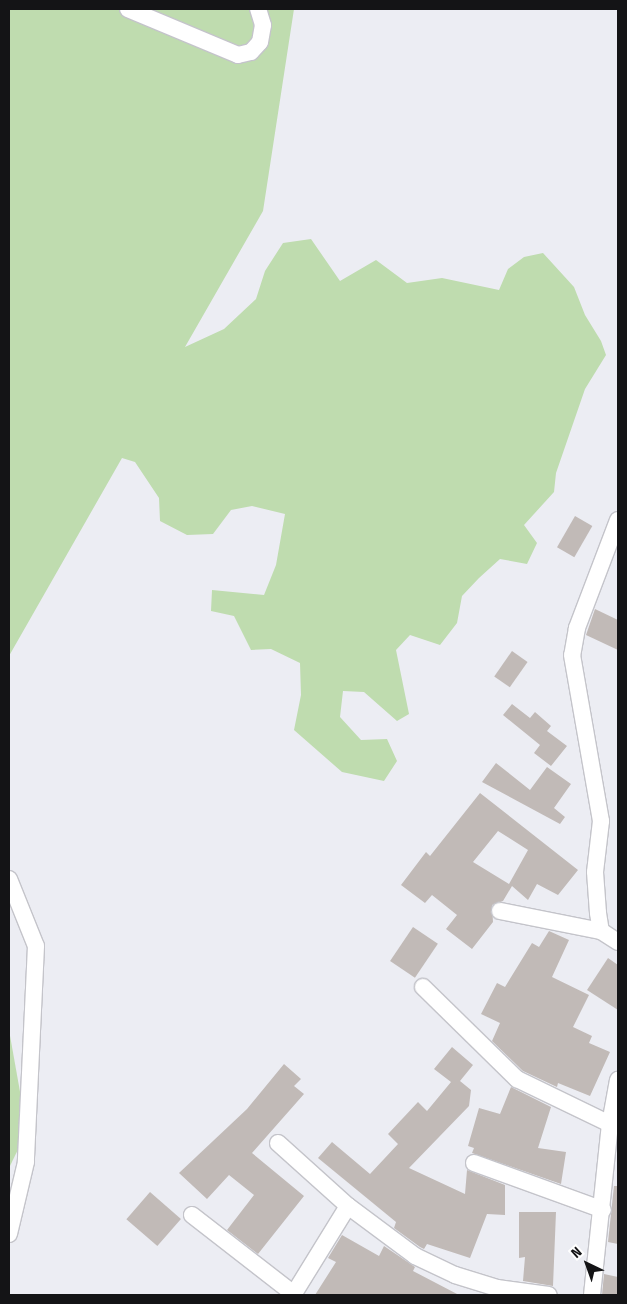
<!DOCTYPE html>
<html>
<head>
<meta charset="utf-8">
<style>
  body { margin:0 }
  #map { position:relative; width:627px; height:1304px; overflow:hidden; background:#ecedf3; font-family:"Fira Sans Condensed",sans-serif }
  div>[style] { position:absolute }
  [style*='--x'] { left:calc(var(--x)*1px); top:calc(var(--y)*1px); width:calc(var(--w)*1px); rotate:calc(var(--a)*1deg) }
  .green>* { inset:0; background:#bfdcaf }
  .building>* { inset:0; background:#c1bab7; transform-origin:0 0 }
  .roads { filter:drop-shadow(1px 0 #c4c4ca) drop-shadow(-1px 0 #c4c4ca) drop-shadow(0 1px #c4c4ca) drop-shadow(0 -1px #c4c4ca) }
  .street>* { height:16px; margin:-8px; padding:0 8px; transform-origin:8px; border-radius:8px; background:#fff }
  span { translate:-50% -50%; white-space:nowrap; text-align:center; line-height:1.15; -webkit-text-stroke:4px #fff; paint-order:stroke }
  .frame { position:absolute; inset:0; border:10px solid #141416; pointer-events:none }
  .north { position:absolute; left:562px; top:1239px; width:50px; height:50px; -webkit-text-stroke:4px #fff; paint-order:stroke; rotate:318deg; font-size:14px; font-weight:700; line-height:20px; text-align:center; color:#141416 }
  .north::after { content:''; display:block; margin:auto; width:18px; height:22px; background:#141416; clip-path:polygon(50% 0,100% 100%,50% 72%,0 100%) }
</style>
</head>
<body>
<div id="map">
  <div class="green">
    <i style="clip-path:polygon(9px 9px,294px 9px,263px 211px,185px 347px,224px 329px,256px 299px,265px 271px,283px 243px,311px 239px,340px 281px,376px 260px,407px 283px,442px 278px,499px 290px,508px 269px,524px 257px,543px 253px,574px 287px,585px 315px,601px 341px,606px 355px,585px 389px,556px 473px,554px 492px,524px 525px,537px 543px,527px 564px,500px 559px,479px 578px,462px 596px,457px 623px,440px 645px,410px 635px,396px 650px,409px 714px,397px 721px,364px 692px,343px 691px,340px 717px,361px 740px,387px 739px,397px 761px,384px 781px,342px 772px,294px 730px,301px 695px,300px 663px,271px 649px,251px 650px,234px 616px,211px 611px,212px 590px,264px 595px,276px 565px,285px 514px,252px 506px,231px 510px,213px 534px,187px 535px,160px 521px,159px 498px,135px 462px,122px 458px,9px 656px)"></i>
    <i style="clip-path:polygon(9px 1030px,27px 1131px,9px 1168px)"></i>
  </div>
  <div class="building">
    <i style="left:575px;top:516px;width:20px;height:36px;rotate:30deg"></i>
    <i style="clip-path:polygon(595px 609px,618px 620px,618px 650px,586px 635px)"></i>
    <i style="left:512px;top:651px;width:19px;height:31px;rotate:35deg"></i>
    <i style="clip-path:polygon(512px 704px,530px 718px,535px 712px,551px 726px,547px 731px,567px 746px,551px 766px,534px 753px,540px 745px,503px 715px)"></i>
    <i style="clip-path:polygon(496px 763px,530px 790px,547px 767px,571px 784px,554px 808px,565px 817px,560px 824px,482px 782px)"></i>
    <i style="clip-path:polygon(evenodd,480px 793px,578px 870px,558px 895px,537px 884px,528px 900px,512px 886px,503px 901px,492px 905px,493px 922px,472px 949px,446px 929px,457px 915px,432px 895px,425px 903px,401px 885px,426px 852px,430px 856px,480px 793px,498px 831px,528px 850px,509px 884px,473px 862px,498px 831px)"></i>
    <i style="left:413px;top:927px;width:30px;height:41px;rotate:34deg"></i>
    <i style="clip-path:polygon(549px 931px,569px 940px,552px 977px,589px 995px,573px 1027px,592px 1036px,589px 1043px,610px 1052px,590px 1096px,558px 1083px,557px 1087px,523px 1071px,492px 1041px,500px 1023px,481px 1014px,497px 983px,505px 987px,532px 943px,539px 947px)"></i>
    <i style="clip-path:polygon(608px 958px,618px 965px,618px 1010px,587px 990px)"></i>
    <i style="clip-path:polygon(452px 1047px,473px 1065px,460px 1081px,471px 1090px,469px 1106px,409px 1168px,465px 1194px,467px 1170px,505px 1185px,505px 1215px,487px 1214px,470px 1258px,427px 1244px,424px 1249px,420px 1247px,394px 1228px,396px 1222px,318px 1158px,332px 1142px,370px 1174px,398px 1144px,388px 1134px,418px 1102px,427px 1111px,451px 1082px,434px 1069px)"></i>
    <i style="clip-path:polygon(284px 1064px,301px 1079px,294px 1086px,304px 1094px,252px 1153px,304px 1196px,258px 1254px,227px 1230px,254px 1195px,229px 1175px,207px 1199px,179px 1173px,247px 1109px)"></i>
    <i style="clip-path:polygon(511px 1087px,551px 1107px,538px 1148px,566px 1152px,561px 1184px,472px 1153px,474px 1148px,468px 1146px,479px 1108px,500px 1114px)"></i>
    <i style="clip-path:polygon(614px 1186px,618px 1186px,618px 1244px,608px 1242px)"></i>
    <i style="left:150px;top:1192px;width:41px;height:36px;rotate:41deg"></i>
    <i style="clip-path:polygon(519px 1212px,556px 1212px,553px 1286px,523px 1281px,525px 1257px,519px 1258px)"></i>
    <i style="clip-path:polygon(342px 1235px,379px 1256px,384px 1246px,415px 1267px,413px 1271px,459px 1295px,315px 1295px,336px 1262px,328px 1258px)"></i>
    <i style="clip-path:polygon(604px 1274px,618px 1277px,618px 1295px,602px 1295px)"></i>
  </div>
  <div class="roads">
    <div class="street">
      <i style="--x:128;--y:9;--w:119;--a:22.7"></i>
      <i style="--x:238;--y:55;--w:13;--a:-13"></i>
      <i style="--x:251;--y:52;--w:13;--a:-48"></i>
      <i style="--x:260;--y:42;--w:17;--a:-80"></i>
      <i style="--x:263;--y:25;--w:17;--a:-107"></i>
      <i style="--x:618;--y:520;--w:116;--a:110.8"></i>
      <i style="--x:577;--y:628;--w:27;--a:100"></i>
      <i style="--x:572;--y:655;--w:169;--a:80.1"></i>
      <i style="--x:601;--y:821;--w:51;--a:96.7"></i>
      <i style="--x:595;--y:872;--w:41;--a:85.8"></i>
      <i style="--x:598;--y:913;--w:18;--a:81"></i>
      <i style="--x:601;--y:931;--w:20;--a:33"></i>
      <i style="--x:9;--y:879;--w:72;--a:68.1"></i>
      <i style="--x:36;--y:946;--w:216;--a:92.7"></i>
      <i style="--x:26;--y:1162;--w:74;--a:103.3"></i>
      <i style="--x:500;--y:911;--w:103;--a:11.2"></i>
      <i style="--x:423;--y:987;--w:132;--a:44.4"></i>
      <i style="--x:517;--y:1079;--w:103;--a:25.8"></i>
      <i style="--x:278;--y:1143;--w:94;--a:42"></i>
      <i style="--x:348;--y:1206;--w:105;--a:121.7"></i>
      <i style="--x:474;--y:1163;--w:137;--a:20"></i>
      <i style="--x:348;--y:1206;--w:84;--a:36.7"></i>
      <i style="--x:415;--y:1256;--w:44;--a:25.4"></i>
      <i style="--x:455;--y:1275;--w:44;--a:17.2"></i>
      <i style="--x:497;--y:1288;--w:52;--a:7.7"></i>
      <i style="--x:192;--y:1215;--w:129;--a:37.8"></i>
      <i style="--x:592;--y:1295;--w:172;--a:-84"></i>
      <i style="--x:610;--y:1124;--w:45;--a:-79.7"></i>
    </div>
  </div>
  <div class="frame"></div>
  <div class="north">N</div>
</div>
</body>
</html>
